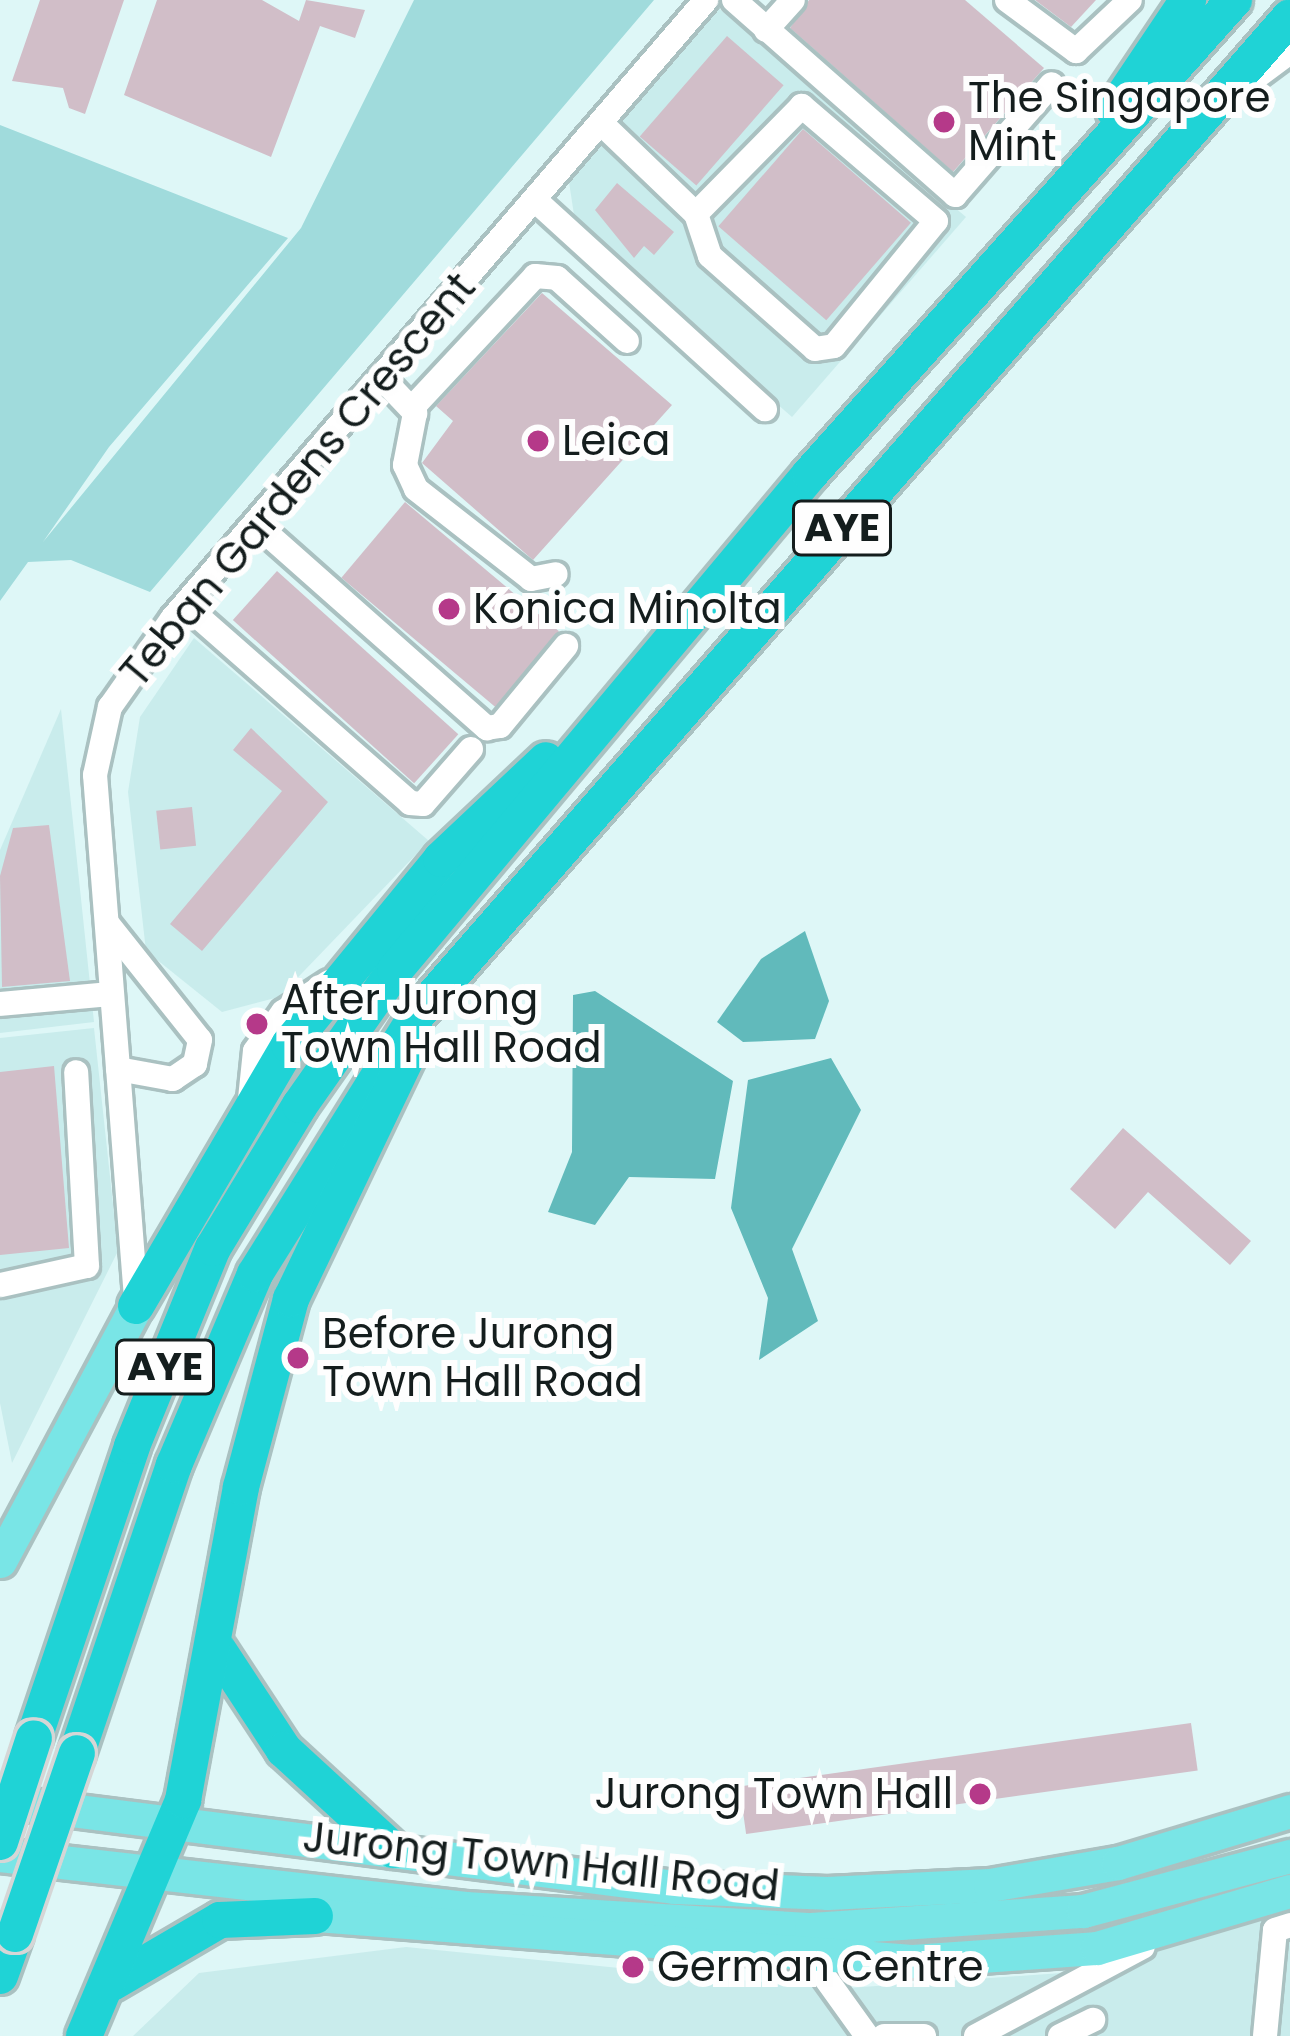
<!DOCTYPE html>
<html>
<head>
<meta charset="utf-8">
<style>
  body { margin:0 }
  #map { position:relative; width:1290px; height:2036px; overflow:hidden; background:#def7f7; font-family:Poppins,sans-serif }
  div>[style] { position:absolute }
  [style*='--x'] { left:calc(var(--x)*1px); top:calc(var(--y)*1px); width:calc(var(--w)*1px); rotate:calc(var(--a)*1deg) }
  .built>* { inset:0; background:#c9ecec }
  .green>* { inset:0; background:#a0dbdc }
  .water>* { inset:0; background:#61babb }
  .building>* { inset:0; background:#d1bec8; transform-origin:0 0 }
  .roads { filter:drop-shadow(3px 0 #aac1c1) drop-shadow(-3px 0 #aac1c1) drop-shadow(0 3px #aac1c1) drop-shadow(0 -3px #aac1c1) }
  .minor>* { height:24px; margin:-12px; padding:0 12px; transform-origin:12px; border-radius:12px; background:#fff }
  .major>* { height:33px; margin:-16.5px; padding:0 16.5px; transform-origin:16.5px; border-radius:16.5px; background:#79e5e6 }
  .highway>* { height:36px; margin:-18px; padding:0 18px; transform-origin:18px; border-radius:18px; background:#1fd3d6 }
  .bridges { filter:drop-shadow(3px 0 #d5d6d6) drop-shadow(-3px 0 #d5d6d6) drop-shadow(0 3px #d5d6d6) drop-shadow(0 -3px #d5d6d6) }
  .highway-bridge>* { height:36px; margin:-18px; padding:0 18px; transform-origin:18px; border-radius:18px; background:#1fd3d6 }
  .dots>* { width:33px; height:33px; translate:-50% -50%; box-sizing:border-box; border:6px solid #fefefe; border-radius:50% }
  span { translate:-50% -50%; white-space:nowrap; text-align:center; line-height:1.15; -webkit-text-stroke:12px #fefefe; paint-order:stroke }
  .shield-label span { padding:3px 9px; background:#fefefe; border:3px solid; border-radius:9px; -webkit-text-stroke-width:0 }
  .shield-label { font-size:39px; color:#141d1d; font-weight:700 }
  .poi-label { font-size:42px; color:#141d1d }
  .left { translate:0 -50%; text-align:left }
  .right { translate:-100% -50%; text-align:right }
  .street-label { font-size:42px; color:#141d1d }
</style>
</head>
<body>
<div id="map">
  <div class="built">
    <i style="clip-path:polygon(715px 5px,966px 217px,792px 417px,576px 228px,569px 182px)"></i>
    <i style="clip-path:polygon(194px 638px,429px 841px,279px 997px,222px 1012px,146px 951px,128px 792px,140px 717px)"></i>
    <i style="clip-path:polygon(61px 709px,94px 1022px,0 1033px,0 850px)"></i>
    <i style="clip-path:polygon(94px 1028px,118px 1251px,12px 1463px,0 1403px,0 1038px)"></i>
    <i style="clip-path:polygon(1290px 1901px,1290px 2036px,133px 2036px,199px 1973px,406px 1947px,834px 1989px,1104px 1970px)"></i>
  </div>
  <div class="green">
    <i style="clip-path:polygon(414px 0,654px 0,150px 592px,71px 560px,28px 562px,0 601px,0 125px,288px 238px,109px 447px,43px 542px,301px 228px)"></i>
  </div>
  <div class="water">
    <i style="clip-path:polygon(805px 931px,829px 1001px,815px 1039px,743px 1042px,717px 1022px,761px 959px)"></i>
    <i style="clip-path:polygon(595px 991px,733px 1081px,715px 1179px,629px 1177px,595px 1225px,548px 1212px,572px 1152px,573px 995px)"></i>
    <i style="clip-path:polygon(831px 1058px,861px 1110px,792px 1249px,818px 1321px,759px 1360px,768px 1298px,731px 1208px,748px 1080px)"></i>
  </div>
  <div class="building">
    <i style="clip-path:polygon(40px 0,124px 0,85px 114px,69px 108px,63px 88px,12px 81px)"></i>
    <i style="clip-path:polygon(157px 0,262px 0,299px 21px,306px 0,365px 10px,355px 38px,320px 26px,271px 157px,124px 95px)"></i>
    <i style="clip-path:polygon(809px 0,965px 0,1044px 68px,953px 172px,790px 28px)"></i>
    <i style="clip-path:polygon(1035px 0,1096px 0,1071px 27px)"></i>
    <i style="left:727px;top:36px;width:75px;height:133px;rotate:41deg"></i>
    <i style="left:803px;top:129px;width:143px;height:129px;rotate:41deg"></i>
    <i style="clip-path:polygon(617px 183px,674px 232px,654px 255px,644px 246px,634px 258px,595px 210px)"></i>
    <i style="clip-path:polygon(542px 293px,672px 405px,533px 560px,422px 463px,453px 421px,436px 406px)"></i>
    <i style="left:405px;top:502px;width:201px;height:99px;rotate:40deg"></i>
    <i style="left:277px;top:571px;width:244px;height:66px;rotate:42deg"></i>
    <i style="clip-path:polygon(251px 728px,328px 802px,202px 951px,170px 924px,282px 791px,233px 750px)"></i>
    <i style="left:192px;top:807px;width:39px;height:36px;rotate:84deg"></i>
    <i style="clip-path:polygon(49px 825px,70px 981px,2px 987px,0 876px,13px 828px)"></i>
    <i style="clip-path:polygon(54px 1066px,69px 1248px,0 1255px,0 1072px)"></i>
    <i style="clip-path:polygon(1123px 1128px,1251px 1241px,1230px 1265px,1148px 1192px,1115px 1229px,1070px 1189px)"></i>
    <i style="left:1191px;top:1723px;width:48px;height:456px;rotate:82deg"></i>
  </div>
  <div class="roads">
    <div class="minor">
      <i style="--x:734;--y:0;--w:295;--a:41.4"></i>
      <i style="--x:955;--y:195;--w:147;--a:-48.9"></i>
      <i style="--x:1007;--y:0;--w:86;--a:36.5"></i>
      <i style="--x:1076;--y:51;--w:74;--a:-43.4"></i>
      <i style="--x:766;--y:30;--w:40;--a:-48"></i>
      <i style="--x:1244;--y:86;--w:57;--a:-36.5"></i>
      <i style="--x:601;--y:123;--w:132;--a:43.8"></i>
      <i style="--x:696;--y:214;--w:44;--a:71.6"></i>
      <i style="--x:710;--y:256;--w:140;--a:41.5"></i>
      <i style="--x:815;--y:349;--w:19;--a:-9"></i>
      <i style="--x:834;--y:346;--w:161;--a:-50.8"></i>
      <i style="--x:936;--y:221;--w:177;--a:-139.4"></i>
      <i style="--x:802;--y:106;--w:151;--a:134.5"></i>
      <i style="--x:535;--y:200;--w:311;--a:42.3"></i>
      <i style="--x:381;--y:377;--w:50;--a:46.6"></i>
      <i style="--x:415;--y:413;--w:53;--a:100.9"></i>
      <i style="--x:405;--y:465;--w:26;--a:65"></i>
      <i style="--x:416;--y:489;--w:146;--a:38"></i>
      <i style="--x:531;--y:579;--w:25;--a:-11"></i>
      <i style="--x:413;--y:407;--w:179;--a:-47"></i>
      <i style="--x:535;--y:276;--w:22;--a:5"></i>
      <i style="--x:557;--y:278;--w:94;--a:42"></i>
      <i style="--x:255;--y:523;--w:310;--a:41.5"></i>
      <i style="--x:487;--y:728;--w:13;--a:-9"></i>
      <i style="--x:500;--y:726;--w:104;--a:-50.5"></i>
      <i style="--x:185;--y:605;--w:300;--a:41.3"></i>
      <i style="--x:410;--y:803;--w:13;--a:4"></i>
      <i style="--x:423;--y:804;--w:73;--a:-48.9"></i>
      <i style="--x:107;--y:923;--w:149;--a:51.5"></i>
      <i style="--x:200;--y:1040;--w:25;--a:102"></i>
      <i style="--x:195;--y:1064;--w:27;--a:146"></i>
      <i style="--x:173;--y:1079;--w:56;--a:-169.7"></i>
      <i style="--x:0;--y:1004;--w:110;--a:-5.2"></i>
      <i style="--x:250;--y:1099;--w:48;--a:-84.1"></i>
      <i style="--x:255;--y:1051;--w:48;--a:-54.3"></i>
      <i style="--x:283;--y:1012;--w:55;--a:-33.1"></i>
      <i style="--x:1;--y:1285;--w:88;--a:-12.5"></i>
      <i style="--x:87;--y:1266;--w:194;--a:-93.2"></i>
      <i style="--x:136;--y:1298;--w:525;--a:-94.48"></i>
      <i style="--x:95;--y:775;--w:70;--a:-77.6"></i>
      <i style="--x:110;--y:707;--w:108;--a:-54.8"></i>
      <i style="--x:172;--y:619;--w:818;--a:-49.22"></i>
      <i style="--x:811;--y:1958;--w:96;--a:54.3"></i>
      <i style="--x:884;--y:2036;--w:40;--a:0"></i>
      <i style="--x:976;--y:2036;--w:189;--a:-28.1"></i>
      <i style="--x:1060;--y:2036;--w:37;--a:-26"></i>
      <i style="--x:1265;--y:2036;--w:106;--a:-84.6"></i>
      <i style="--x:1275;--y:1930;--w:16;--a:-18"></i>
    </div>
    <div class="major">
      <i style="--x:0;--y:1561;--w:289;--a:-61.9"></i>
      <i style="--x:0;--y:1801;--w:679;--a:7.27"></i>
      <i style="--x:674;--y:1887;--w:153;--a:2.2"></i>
      <i style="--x:827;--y:1893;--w:163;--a:-2.8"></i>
      <i style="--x:990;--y:1885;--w:130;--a:-9.8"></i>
      <i style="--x:1118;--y:1863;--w:180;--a:-16.8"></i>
      <i style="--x:0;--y:1855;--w:468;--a:6.5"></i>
      <i style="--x:465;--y:1908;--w:347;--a:3.5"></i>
      <i style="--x:811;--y:1929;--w:273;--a:-3.8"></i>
      <i style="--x:1083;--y:1911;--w:214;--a:-14.9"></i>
      <i style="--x:291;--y:1913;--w:622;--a:4.43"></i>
      <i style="--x:911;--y:1961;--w:186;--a:-4"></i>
      <i style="--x:1097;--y:1948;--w:201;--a:-16.5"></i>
    </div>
    <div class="highway">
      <i style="--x:1114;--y:110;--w:133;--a:-56.1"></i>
      <i style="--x:136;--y:1306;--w:303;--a:-59.6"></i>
      <i style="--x:289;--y:1045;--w:240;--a:-50.7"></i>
      <i style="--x:441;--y:859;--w:144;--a:-43.3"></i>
      <i style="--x:219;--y:1651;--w:118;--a:56.7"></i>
      <i style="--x:284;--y:1750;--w:148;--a:42.5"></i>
      <i style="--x:34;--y:1738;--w:308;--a:-71.4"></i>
      <i style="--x:132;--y:1446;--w:214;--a:-67.8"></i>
      <i style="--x:213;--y:1248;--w:167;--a:-58.7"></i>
      <i style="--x:300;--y:1105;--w:165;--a:-54.9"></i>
      <i style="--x:395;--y:970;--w:647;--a:-50.08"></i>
      <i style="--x:810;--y:474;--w:636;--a:-48.19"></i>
      <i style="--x:77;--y:1753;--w:304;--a:-71.4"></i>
      <i style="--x:174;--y:1465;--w:207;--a:-67"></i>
      <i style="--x:255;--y:1274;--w:304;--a:-58"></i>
      <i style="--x:416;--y:1016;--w:1327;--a:-48.82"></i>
      <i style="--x:0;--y:1976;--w:45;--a:-70.3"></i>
      <i style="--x:112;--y:1983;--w:125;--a:-30.3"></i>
      <i style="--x:220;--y:1920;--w:95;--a:-2.4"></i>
      <i style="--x:84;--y:2036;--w:256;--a:-67.2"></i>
      <i style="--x:183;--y:1800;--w:318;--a:-79.5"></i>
      <i style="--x:241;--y:1487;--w:195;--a:-75.1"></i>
      <i style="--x:291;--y:1299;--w:277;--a:-64.4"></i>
    </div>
  </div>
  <div class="bridges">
    <div class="highway-bridge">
      <i style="--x:0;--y:1842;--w:109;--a:-71.9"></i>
      <i style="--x:15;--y:1934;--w:191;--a:-71.1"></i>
    </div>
  </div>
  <div class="dots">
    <i style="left:944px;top:122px;background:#b53989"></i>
    <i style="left:538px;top:441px;background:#b53989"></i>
    <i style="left:449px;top:609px;background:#b53989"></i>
    <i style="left:257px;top:1024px;background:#b53989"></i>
    <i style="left:298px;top:1358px;background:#b53989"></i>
    <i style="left:980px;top:1794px;background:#b53989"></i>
    <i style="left:633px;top:1967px;background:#b53989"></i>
  </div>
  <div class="shield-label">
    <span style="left:842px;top:528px">AYE</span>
    <span style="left:165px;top:1367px">AYE</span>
  </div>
  <div class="poi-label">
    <span class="left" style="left:968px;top:122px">The Singapore<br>Mint</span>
    <span class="left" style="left:562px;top:441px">Leica</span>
    <span class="left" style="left:473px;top:609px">Konica Minolta</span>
    <span class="left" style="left:281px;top:1024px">After Jurong<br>Town Hall Road</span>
    <span class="left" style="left:322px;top:1358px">Before Jurong<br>Town Hall Road</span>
    <span class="right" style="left:953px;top:1794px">Jurong Town Hall</span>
    <span class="left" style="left:657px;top:1967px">German Centre</span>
  </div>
  <div class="street-label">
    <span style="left:298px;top:480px;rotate:-50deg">Teban Gardens Crescent</span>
    <span style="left:541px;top:1862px;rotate:6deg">Jurong Town Hall Road</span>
  </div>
</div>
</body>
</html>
